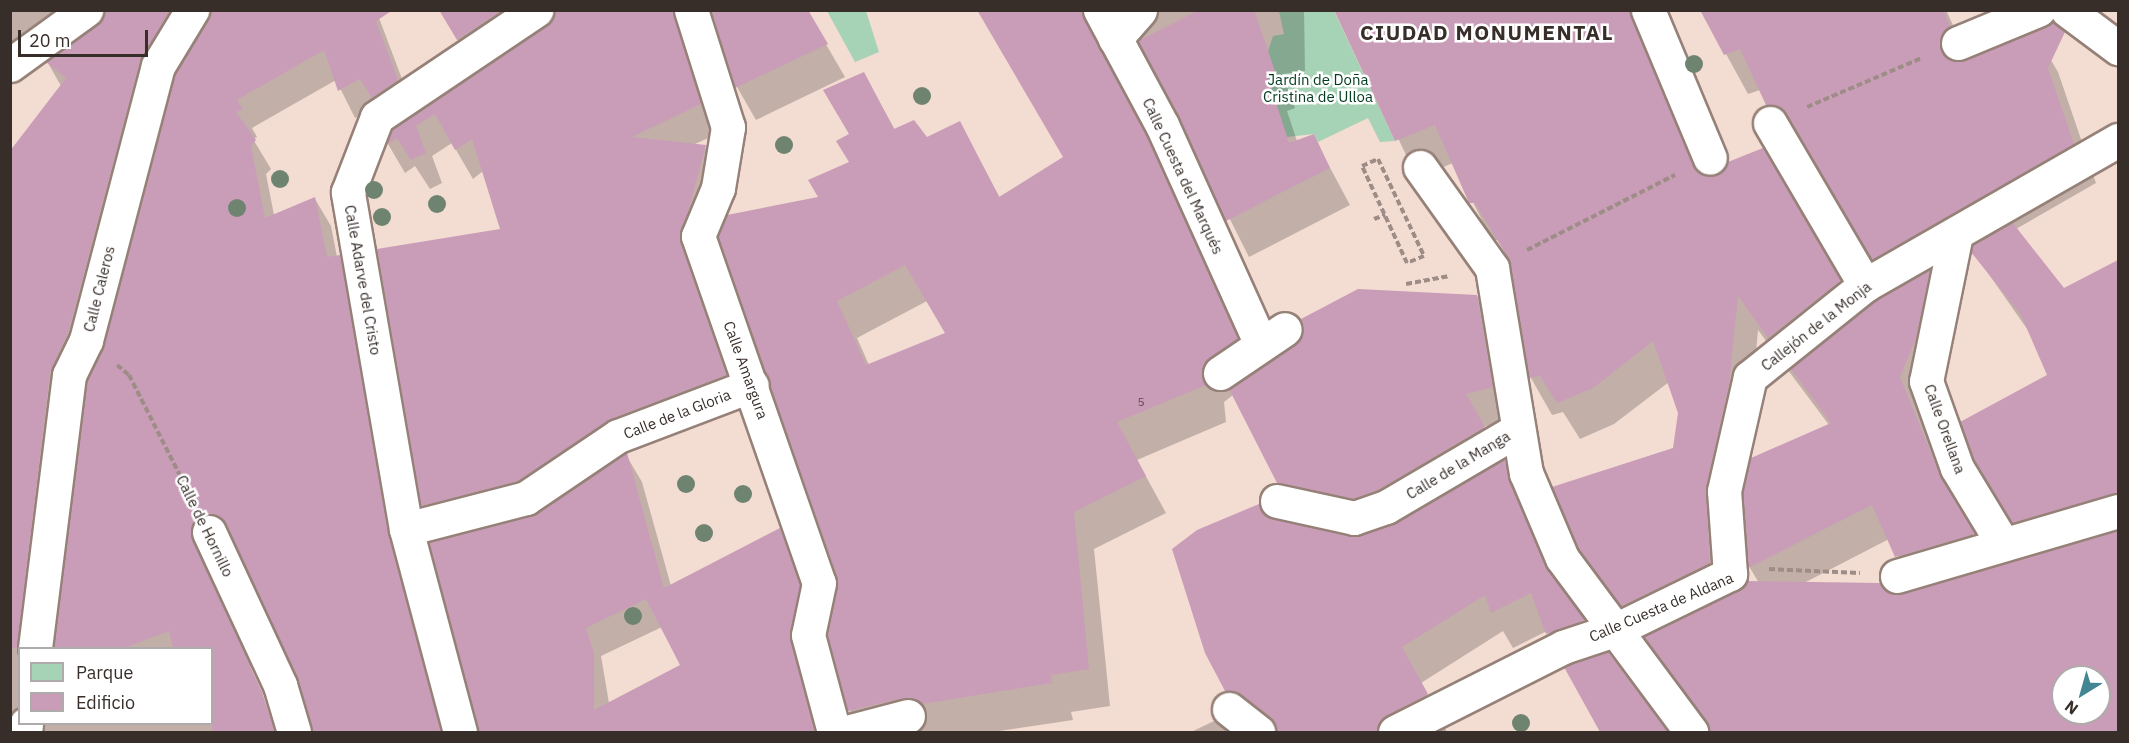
<!DOCTYPE html>
<html>
<head>
<meta charset="utf-8">
<style>
  body { margin:0 }
  #map { position:relative; width:2129px; height:743px; overflow:hidden; background:#f3dcd2; font-family:"IBM Plex Sans",sans-serif }
  div>[style] { position:absolute }
  [style*='--x'] { left:calc(var(--x)*1px); top:calc(var(--y)*1px); width:calc(var(--w)*1px); rotate:calc(var(--a)*1deg) }
  .green>* { inset:0; background:#a6d2b5 }
  .shadow>* { inset:0; background:#0003 }
  .building>* { inset:0; background:#c99cb7 }
  .path>* { height:4px; margin-top:-2px; transform-origin:0; background:repeating-linear-gradient(90deg,#9e8d86 0 6px,transparent 0 9px) }
  .roads { filter:drop-shadow(2px 0 #968178) drop-shadow(-2px 0 #968178) drop-shadow(0 2px #968178) drop-shadow(0 -2px #968178) }
  .pedestrian>* { height:33px; margin:-16.5px; padding:0 16.5px; transform-origin:16.5px; border-radius:16.5px; background:#fff }
  .trees>* { width:18px; height:18px; margin:-9px; border-radius:50%; background:#6e8470 }
  span { translate:-50% -50%; white-space:nowrap; text-align:center; line-height:1.15; -webkit-text-stroke:5px #fff; paint-order:stroke }
  .number-label { font-size:12px; color:#5c4a4d }
  .number-label span { -webkit-text-stroke-width:0 }
  .park-label { font-size:15px; color:#013c20 }
  .street-label { font-size:15px; color:#372e2a }
  .district-label { font-size:21px; color:#372e2a; font-weight:700; letter-spacing:1.5px }
  .frame { position:absolute; inset:0; border:12px solid #372e2a; pointer-events:none }
  .legend { position:absolute; left:18px; top:647px; width:195px; height:78px; box-sizing:border-box; background:#fff; border:2px solid #afabaa; margin:0; padding:8px 10px; list-style:none; font-size:18px; color:#372e2a }
  .legend li { display:flex; align-items:center; gap:12px; height:30px }
  .legend b { width:30px; border:2px solid #afabaa }
  .north { position:absolute; left:2051px; top:665px; width:60px; height:60px; box-sizing:border-box; background:#fff; border:2px solid #afabaa; border-radius:50%; rotate:217deg; font-size:16px; font-weight:700; line-height:24px; text-align:center; color:#372e2a }
  .north::after { content:''; display:block; margin:auto; width:21px; height:27px; background:#418692; clip-path:polygon(50% 0,100% 100%,50% 72%,0 100%) }
  .scale { position:absolute; left:18px; top:30px; width:130px; height:27px; box-sizing:border-box; border:3px solid #372e2a; border-top:0; padding-left:8px; font-size:18px; line-height:21px; white-space:nowrap; color:#372e2a; -webkit-text-stroke:4px #fff; paint-order:stroke }
</style>
</head>
<body>
<div id="map">
  <div class="green">
    <i style="clip-path:polygon(827px 11px,866px 11px,879px 52px,855px 62px)"></i>
    <i style="clip-path:polygon(1279px 11px,1334px 11px,1395px 141px,1380px 142px,1368px 118px,1318px 142px,1314px 134px,1287px 137px,1258px 82px,1273px 36px,1284px 34px)"></i>
  </div>
  <div class="shadow">
    <i style="clip-path:polygon(evenodd,10px 10px,376px 10px,413px 108px,377px 106px,355px 118px,336px 80px,252px 128px,257px 137px,253px 139px,271px 169px,266px 174px,274px 215px,315px 199px,331px 226px,337px 257px,355px 284px,450px 732px,313px 732px,299px 679px,239px 548px,228px 541px,205px 560px,252px 666px,236px 670px,249px 732px,10px 732px,10px 210px,61px 86px,48px 63px,98px 26px,102px 17px,29px 66px,10px 87px,10px 10px,207px 20px,105px 345px,89px 381px,55px 648px,212px 648px,212px 724px,20px 724px,20px 648px,84px 362px,155px 89px,192px 28px,207px 20px)"></i>
    <i style="clip-path:polygon(440px 10px,681px 10px,717px 134px,693px 145px,705px 147px,722px 176px,696px 272px,742px 404px,628px 448px,439px 534px,422px 505px,502px 230px,483px 171px,473px 179px,452px 143px,432px 156px,442px 183px,430px 189px,415px 166px,405px 173px,388px 144px,394px 130px,550px 21px,475px 69px)"></i>
    <i style="clip-path:polygon(806px 10px,845px 77px,756px 120px,737px 87px)"></i>
    <i style="clip-path:polygon(evenodd,983px 10px,1304px 10px,1305px 71px,1283px 74px,1295px 108px,1287px 111px,1297px 141px,1313px 136px,1350px 205px,1249px 257px,1140px 41px,1123px 28px,1105px 37px,1104px 57px,1166px 172px,1256px 372px,1477px 296px,1495px 329px,1511px 420px,1483px 427px,1524px 497px,1558px 587px,1603px 655px,1608px 654px,1666px 732px,1602px 732px,1547px 631px,1513px 648px,1503px 631px,1421px 683px,1447px 732px,1266px 732px,1247px 726px,1226px 690px,1272px 521px,1360px 537px,1376px 532px,1297px 515px,1233px 395px,1224px 402px,1226px 422px,1137px 460px,1166px 513px,1094px 549px,1110px 706px,1071px 712px,1073px 720px,992px 732px,862px 732px,850px 712px,829px 634px,838px 577px,820px 198px,851px 163px,851px 134px,864px 74px,895px 130px,927px 139px,960px 123px,1000px 198px,1065px 157px,983px 10px,927px 301px,947px 334px,869px 365px,857px 338px,927px 301px)"></i>
    <i style="clip-path:polygon(evenodd,1337px 10px,1634px 10px,1701px 173px,1719px 176px,1762px 150px,1859px 316px,1893px 293px,1811px 153px,1790px 145px,1760px 90px,1748px 94px,1702px 10px,1946px 10px,1969px 60px,2035px 33px,2058px 72px,2096px 183px,2016px 229px,2063px 290px,2118px 262px,2118px 732px,1708px 732px,1580px 548px,1675px 449px,1679px 413px,1669px 382px,1614px 424px,1580px 439px,1563px 412px,1552px 415px,1531px 378px,1509px 258px,1498px 240px,1492px 240px,1453px 163px,1417px 178px,1337px 10px,1974px 253px,2032px 336px,2048px 376px,1997px 497px,2033px 555px,1993px 568px,1957px 508px,1918px 411px,1934px 372px,1932px 277px,1974px 253px,1337px 10px,1758px 330px,1829px 425px,1744px 493px,1750px 568px,1759px 583px,1731px 596px,1726px 525px,1750px 422px,1758px 330px,1337px 10px,1889px 539px,1917px 591px,1891px 596px,1802px 584px,1889px 539px,1337px 10px,2063px 677px,2099px 677px,2099px 713px,2063px 713px,2063px 677px)"></i>
    <i style="clip-path:polygon(evenodd,626px 455px,642px 482px,671px 586px,779px 530px,815px 613px,822px 732px,478px 732px,537px 515px,626px 455px,662px 627px,682px 666px,609px 703px,601px 656px,662px 627px)"></i>
    <i style="clip-path:polygon(1214px 721px,1229px 732px,1191px 732px)"></i>
  </div>
  <div class="building">
    <i style="clip-path:polygon(104px 10px,170px 10px,140px 61px,68px 333px,50px 372px,17px 648px,10px 648px,10px 151px,66px 78px,46px 62px,97px 25px)"></i>
    <i style="clip-path:polygon(211px 10px,393px 10px,376px 21px,398px 80px,372px 98px,360px 79px,338px 91px,324px 50px,237px 100px,243px 109px,236px 112px,256px 140px,251px 146px,265px 218px,315px 197px,327px 257px,340px 255px,388px 532px,441px 732px,312px 732px,297px 677px,226px 524px,211px 513px,194px 521px,192px 539px,262px 692px,275px 732px,212px 732px,212px 648px,173px 648px,169px 631px,124px 648px,54px 648px,87px 380px,104px 345px,175px 73px)"></i>
    <i style="clip-path:polygon(439px 10px,502px 10px,457px 40px)"></i>
    <i style="clip-path:polygon(554px 10px,673px 10px,701px 104px,632px 137px,706px 145px,680px 241px,726px 375px,611px 419px,518px 481px,421px 506px,377px 249px,500px 229px,472px 139px,455px 150px,435px 114px,416px 126px,426px 153px,411px 160px,397px 138px,386px 145px,392px 129px,546px 26px)"></i>
    <i style="clip-path:polygon(711px 10px,808px 10px,828px 44px,735px 88px)"></i>
    <i style="clip-path:polygon(evenodd,977px 10px,1081px 10px,1145px 133px,1238px 338px,1203px 364px,1206px 385px,1117px 422px,1146px 476px,1074px 512px,1089px 669px,1051px 675px,1052px 683px,922px 704px,903px 698px,848px 711px,827px 634px,837px 577px,718px 237px,727px 215px,818px 197px,808px 180px,849px 162px,836px 141px,849px 134px,823px 90px,864px 72px,894px 129px,914px 120px,927px 137px,960px 121px,999px 197px,1063px 157px,977px 10px,905px 265px,945px 333px,866px 365px,837px 301px,905px 265px)"></i>
    <i style="clip-path:polygon(1199px 10px,1254px 10px,1275px 71px,1267px 74px,1289px 143px,1314px 134px,1330px 168px,1226px 221px,1138px 41px)"></i>
    <i style="clip-path:polygon(1334px 10px,1630px 10px,1698px 172px,1717px 175px,1728px 162px,1763px 148px,1841px 280px,1768px 338px,1738px 296px,1729px 384px,1706px 487px,1710px 563px,1621px 606px,1578px 549px,1552px 487px,1673px 448px,1678px 413px,1653px 341px,1593px 388px,1557px 403px,1540px 376px,1529px 378px,1508px 258px,1475px 203px,1469px 203px,1435px 125px,1395px 141px)"></i>
    <i style="clip-path:polygon(1700px 10px,1943px 10px,1950px 26px,1940px 40px,1941px 50px,1956px 62px,2054px 23px,2065px 32px,2048px 68px,2074px 144px,1872px 260px,1786px 114px,1766px 105px,1740px 49px,1724px 55px)"></i>
    <i style="clip-path:polygon(2012px 222px,2064px 288px,2118px 260px,2118px 493px,2012px 523px,1974px 460px,1960px 422px,2047px 375px,2021px 315px,1971px 252px,1973px 245px)"></i>
    <i style="clip-path:polygon(1930px 270px,1916px 338px,1900px 377px,1941px 478px,1975px 534px,1895px 557px,1872px 505px,1748px 568px,1743px 492px,1751px 458px,1831px 423px,1791px 369px,1876px 301px)"></i>
    <i style="clip-path:polygon(1358px 289px,1477px 295px,1493px 387px,1466px 394px,1485px 427px,1378px 490px,1353px 499px,1277px 483px,1229px 389px,1296px 344px,1304px 328px,1301px 319px)"></i>
    <i style="clip-path:polygon(evenodd,627px 453px,664px 588px,780px 528px,800px 584px,790px 639px,815px 732px,478px 732px,429px 542px,536px 514px,627px 453px,646px 599px,680px 665px,594px 710px,594px 653px,586px 628px,646px 599px)"></i>
    <i style="clip-path:polygon(1504px 459px,1545px 566px,1585px 620px,1546px 634px,1531px 593px,1491px 613px,1485px 595px,1402px 647px,1428px 694px,1386px 716px,1377px 732px,1276px 732px,1270px 717px,1240px 694px,1225px 691px,1205px 653px,1172px 549px,1197px 530px,1259px 504px,1273px 519px,1360px 536px,1395px 523px)"></i>
    <i style="clip-path:polygon(evenodd,2118px 530px,2118px 732px,1709px 732px,1644px 637px,1738px 591px,1747px 581px,1880px 583px,1892px 594px,1902px 594px,2118px 530px,2063px 677px,2099px 677px,2099px 713px,2063px 713px,2063px 677px)"></i>
    <i style="clip-path:polygon(1608px 652px,1668px 732px,1600px 732px,1564px 667px)"></i>
  </div>
  <div class="path">
    <i style="--x:1807;--y:107;--w:125;--a:-23.1"></i>
    <i style="--x:1378;--y:159;--w:107;--a:64.6"></i>
    <i style="--x:1424;--y:256;--w:18;--a:158"></i>
    <i style="--x:1407;--y:263;--w:107;--a:-114.9"></i>
    <i style="--x:1362;--y:166;--w:17;--a:-24"></i>
    <i style="--x:1374;--y:219;--w:12;--a:-20"></i>
    <i style="--x:1527;--y:250;--w:166;--a:-26.9"></i>
    <i style="--x:1406;--y:284;--w:44;--a:-10.5"></i>
    <i style="--x:117;--y:365;--w:16;--a:40"></i>
    <i style="--x:129;--y:375;--w:139;--a:63.1"></i>
    <i style="--x:1769;--y:569;--w:91;--a:2.5"></i>
  </div>
  <div class="roads">
    <div class="pedestrian">
      <i style="--x:691;--y:10;--w:123;--a:72.5"></i>
      <i style="--x:728;--y:127;--w:62;--a:99.3"></i>
      <i style="--x:718;--y:188;--w:52;--a:112.6"></i>
      <i style="--x:698;--y:236;--w:367;--a:70.8"></i>
      <i style="--x:819;--y:583;--w:53;--a:101.9"></i>
      <i style="--x:808;--y:635;--w:100;--a:75"></i>
      <i style="--x:1100;--y:10;--w:131;--a:61.7"></i>
      <i style="--x:1162;--y:125;--w:240;--a:65.7"></i>
      <i style="--x:1648;--y:10;--w:160;--a:67.3"></i>
      <i style="--x:2067;--y:10;--w:64;--a:36.7"></i>
      <i style="--x:1115;--y:39;--w:38;--a:-49"></i>
      <i style="--x:1958;--y:43;--w:87;--a:-22.4"></i>
      <i style="--x:10;--y:65;--w:94;--a:-35.9"></i>
      <i style="--x:1770;--y:123;--w:188;--a:59.6"></i>
      <i style="--x:1420;--y:167;--w:124;--a:54.5"></i>
      <i style="--x:1492;--y:268;--w:208;--a:80.6"></i>
      <i style="--x:1526;--y:473;--w:92;--a:67"></i>
      <i style="--x:1562;--y:558;--w:217;--a:53.4"></i>
      <i style="--x:1956;--y:234;--w:150;--a:101.5"></i>
      <i style="--x:1926;--y:381;--w:92;--a:70.4"></i>
      <i style="--x:1957;--y:468;--w:89;--a:58.8"></i>
      <i style="--x:1220;--y:373;--w:78;--a:-34.1"></i>
      <i style="--x:1277;--y:501;--w:79;--a:12.4"></i>
      <i style="--x:1354;--y:518;--w:34;--a:-19"></i>
      <i style="--x:1386;--y:507;--w:152;--a:-30.4"></i>
      <i style="--x:406;--y:529;--w:124;--a:-14.5"></i>
      <i style="--x:526;--y:498;--w:111;--a:-34"></i>
      <i style="--x:618;--y:436;--w:143;--a:-20.8"></i>
      <i style="--x:209;--y:532;--w:169;--a:65.1"></i>
      <i style="--x:280;--y:685;--w:49;--a:73.4"></i>
      <i style="--x:1897;--y:576;--w:230;--a:-16.4"></i>
      <i style="--x:35;--y:648;--w:275;--a:-82.9"></i>
      <i style="--x:69;--y:375;--w:39;--a:-64"></i>
      <i style="--x:86;--y:340;--w:283;--a:-75.3"></i>
      <i style="--x:158;--y:66;--w:66;--a:-58.7"></i>
      <i style="--x:1229;--y:709;--w:37;--a:38"></i>
      <i style="--x:25;--y:732;--w:8;--a:-83"></i>
      <i style="--x:460;--y:732;--w:210;--a:-104.9"></i>
      <i style="--x:406;--y:529;--w:342;--a:-99.8"></i>
      <i style="--x:348;--y:192;--w:80;--a:-68.9"></i>
      <i style="--x:377;--y:117;--w:192;--a:-33.9"></i>
      <i style="--x:847;--y:732;--w:63;--a:-14.7"></i>
      <i style="--x:1395;--y:732;--w:188;--a:-26.8"></i>
      <i style="--x:1563;--y:647;--w:57;--a:-18.4"></i>
      <i style="--x:1617;--y:629;--w:126;--a:-26"></i>
      <i style="--x:1730;--y:574;--w:83;--a:-94.1"></i>
      <i style="--x:1724;--y:491;--w:117;--a:-77.2"></i>
      <i style="--x:1750;--y:377;--w:147;--a:-38.7"></i>
      <i style="--x:1865;--y:285;--w:292;--a:-29.8"></i>
    </div>
  </div>
  <div class="trees">
    <i style="left:1694px;top:64px"></i>
    <i style="left:922px;top:96px"></i>
    <i style="left:784px;top:145px"></i>
    <i style="left:280px;top:179px"></i>
    <i style="left:374px;top:190px"></i>
    <i style="left:437px;top:204px"></i>
    <i style="left:237px;top:208px"></i>
    <i style="left:382px;top:217px"></i>
    <i style="left:686px;top:484px"></i>
    <i style="left:743px;top:494px"></i>
    <i style="left:704px;top:533px"></i>
    <i style="left:633px;top:616px"></i>
    <i style="left:1521px;top:723px"></i>
  </div>
  <div class="number-label">
    <span style="left:1141px;top:402px">5</span>
  </div>
  <div class="park-label">
    <span style="left:1318px;top:88px">Jardín de Doña<br>Cristina de Ulloa</span>
  </div>
  <div class="street-label">
    <span style="left:1183px;top:176px;rotate:65deg">Calle Cuesta del Marqués</span>
    <span style="left:363px;top:280px;rotate:80deg">Calle Adarve del Cristo</span>
    <span style="left:99px;top:289px;rotate:-76deg">Calle Caleros</span>
    <span style="left:1816px;top:326px;rotate:-38deg">Callejón de la Monja</span>
    <span style="left:746px;top:370px;rotate:70deg">Calle Amargura</span>
    <span style="left:677px;top:414px;rotate:-21deg">Calle de la Gloria</span>
    <span style="left:1945px;top:429px;rotate:70deg">Calle Orellana</span>
    <span style="left:1458px;top:465px;rotate:-31deg">Calle de la Manga</span>
    <span style="left:205px;top:526px;rotate:64deg">Calle de Hornillo</span>
    <span style="left:1661px;top:607px;rotate:-23deg">Calle Cuesta de Aldana</span>
  </div>
  <div class="district-label">
    <span style="left:1487px;top:32px">CIUDAD MONUMENTAL</span>
  </div>
  <div class="frame"></div>
  <ul class="legend">
  <li><b style="height:16px;background:#a6d2b5"></b>Parque</li>
  <li><b style="height:16px;background:#c99cb7"></b>Edificio</li>
  </ul>
  <div class="north">N</div>
  <div class="scale">20 m</div>
</div>
</body>
</html>
